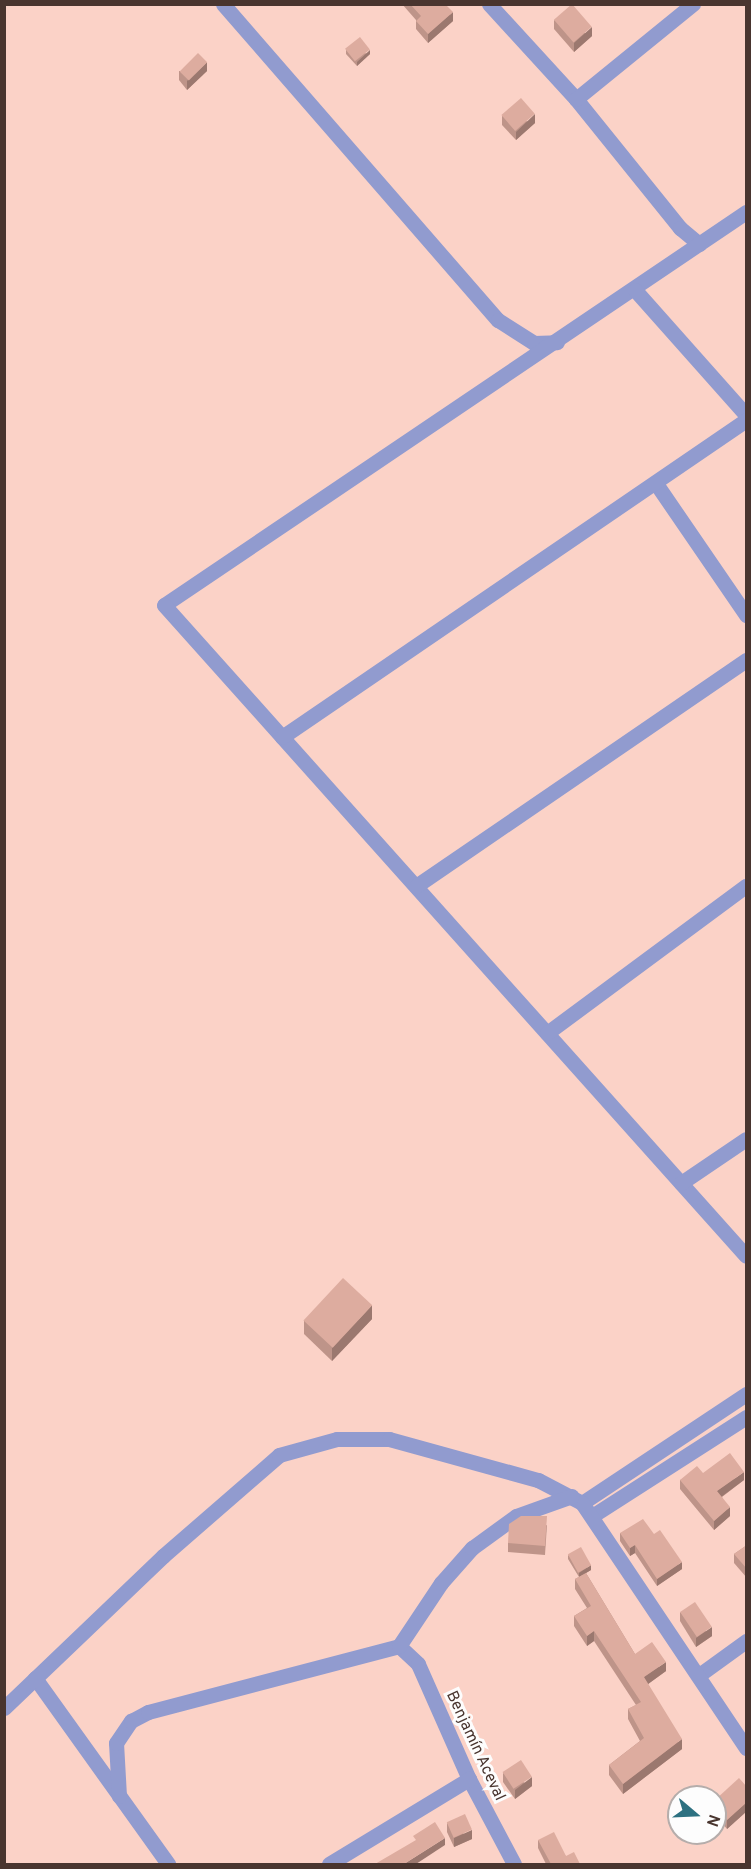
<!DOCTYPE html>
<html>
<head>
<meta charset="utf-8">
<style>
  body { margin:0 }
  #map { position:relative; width:751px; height:1869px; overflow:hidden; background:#fbd2c7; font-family:Overpass,sans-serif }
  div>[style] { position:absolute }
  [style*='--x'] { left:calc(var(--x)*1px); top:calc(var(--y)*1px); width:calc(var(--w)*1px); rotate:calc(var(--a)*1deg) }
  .minor>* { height:15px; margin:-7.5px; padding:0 7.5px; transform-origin:7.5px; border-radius:7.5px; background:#919bcf }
  .wall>* { inset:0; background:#be9489 }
  .shaded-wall>* { inset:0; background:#9b786f }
  .building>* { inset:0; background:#ddac9f; transform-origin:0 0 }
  span { translate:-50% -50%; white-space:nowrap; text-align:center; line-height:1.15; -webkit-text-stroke:6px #fdfdfd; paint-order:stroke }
  .street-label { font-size:16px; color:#49352f }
  .frame { position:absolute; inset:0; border:6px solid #49352f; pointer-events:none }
  .north { position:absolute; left:667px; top:1785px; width:60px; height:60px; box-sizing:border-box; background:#fdfdfd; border:2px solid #b5adab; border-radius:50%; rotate:109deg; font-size:16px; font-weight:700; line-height:24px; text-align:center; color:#49352f }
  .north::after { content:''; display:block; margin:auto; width:21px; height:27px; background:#2d7181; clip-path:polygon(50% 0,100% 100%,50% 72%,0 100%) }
</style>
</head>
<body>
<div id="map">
  <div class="minor">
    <i style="--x:223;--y:4;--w:419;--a:49"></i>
    <i style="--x:498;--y:320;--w:43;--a:32.6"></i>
    <i style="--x:534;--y:343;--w:23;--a:-2"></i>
    <i style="--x:489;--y:4;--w:129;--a:47.5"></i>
    <i style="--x:576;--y:99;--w:166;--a:51.1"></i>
    <i style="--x:680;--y:228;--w:25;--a:40"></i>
    <i style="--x:576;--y:99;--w:151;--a:-39.1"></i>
    <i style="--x:746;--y:212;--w:702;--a:145.97"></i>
    <i style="--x:164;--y:605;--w:873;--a:48.2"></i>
    <i style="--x:635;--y:290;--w:167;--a:48.4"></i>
    <i style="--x:657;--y:485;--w:158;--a:55.6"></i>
    <i style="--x:282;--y:737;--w:562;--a:-34.34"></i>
    <i style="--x:416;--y:886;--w:400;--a:-34.4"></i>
    <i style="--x:547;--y:1033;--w:247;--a:-36.5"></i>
    <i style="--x:681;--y:1183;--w:78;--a:-34.1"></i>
    <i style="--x:582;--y:1503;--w:197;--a:-33.6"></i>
    <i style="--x:592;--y:1516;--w:183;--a:-32.7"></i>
    <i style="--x:399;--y:1646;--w:26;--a:43"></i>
    <i style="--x:418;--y:1664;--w:126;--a:66.1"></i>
    <i style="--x:469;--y:1779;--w:96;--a:62.1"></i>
    <i style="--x:699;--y:1675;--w:58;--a:-35.9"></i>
    <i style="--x:35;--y:1678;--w:229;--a:54.4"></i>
    <i style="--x:4;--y:1708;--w:220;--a:-43.7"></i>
    <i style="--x:163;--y:1556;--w:154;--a:-41"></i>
    <i style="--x:279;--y:1455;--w:60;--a:-15.4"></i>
    <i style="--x:337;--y:1439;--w:52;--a:0"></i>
    <i style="--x:389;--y:1439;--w:155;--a:15.4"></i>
    <i style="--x:538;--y:1480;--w:50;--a:27.6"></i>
    <i style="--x:582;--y:1503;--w:295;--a:56.2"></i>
    <i style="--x:119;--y:1796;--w:53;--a:-93.2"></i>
    <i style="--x:116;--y:1743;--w:27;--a:-56"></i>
    <i style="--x:131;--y:1721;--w:19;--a:-28"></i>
    <i style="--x:148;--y:1712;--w:260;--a:-14.7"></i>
    <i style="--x:399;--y:1646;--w:76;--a:-56.3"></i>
    <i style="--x:441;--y:1583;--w:47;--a:-48.5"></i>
    <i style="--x:472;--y:1548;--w:54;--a:-36"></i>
    <i style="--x:516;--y:1516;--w:59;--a:-19.7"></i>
    <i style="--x:329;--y:1864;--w:164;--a:-31.3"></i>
  </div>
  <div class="wall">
    <i style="clip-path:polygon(402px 4px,445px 4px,453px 21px,428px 43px,416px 29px,416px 20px)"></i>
    <i style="clip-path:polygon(554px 20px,592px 36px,574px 52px,554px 29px)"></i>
    <i style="clip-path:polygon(346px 50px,370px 54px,357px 66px,346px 54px)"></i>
    <i style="clip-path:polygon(179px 71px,207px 71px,187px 90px,179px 80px)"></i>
    <i style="clip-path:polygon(502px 116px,535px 123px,516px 140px,502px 125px)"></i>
    <i style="clip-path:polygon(372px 1319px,332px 1361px,304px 1334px,304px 1321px)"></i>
    <i style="clip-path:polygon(703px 1473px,744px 1480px,722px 1497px,730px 1516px,714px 1530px,680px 1489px,680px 1480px)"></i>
    <i style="clip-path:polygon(547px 1525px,545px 1555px,508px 1552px,508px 1543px)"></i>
    <i style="clip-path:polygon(620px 1533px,654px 1534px,682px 1569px,657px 1586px,635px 1553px,630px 1556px,620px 1541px)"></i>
    <i style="clip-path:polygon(747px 1545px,747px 1578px,734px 1563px,734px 1554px)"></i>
    <i style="clip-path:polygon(568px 1555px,591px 1570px,586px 1573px,635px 1654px,666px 1671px,648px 1684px,682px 1749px,623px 1794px,609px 1775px,609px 1765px,640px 1741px,628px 1719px,628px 1709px,636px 1705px,594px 1641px,587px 1646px,574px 1626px,574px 1616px,587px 1608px,575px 1589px,575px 1579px,579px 1577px,568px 1559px)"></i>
    <i style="clip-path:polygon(680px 1612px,712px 1636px,696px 1647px,680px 1621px)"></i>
    <i style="clip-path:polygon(503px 1773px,532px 1786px,515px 1799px,503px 1782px)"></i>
    <i style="clip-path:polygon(747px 1787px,747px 1811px,727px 1829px,715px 1815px,715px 1800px)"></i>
    <i style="clip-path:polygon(447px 1823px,472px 1839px,454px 1847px,447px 1832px)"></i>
    <i style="clip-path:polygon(538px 1840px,580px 1864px,546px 1864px,538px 1848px)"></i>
  </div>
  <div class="shaded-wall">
    <i style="clip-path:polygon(453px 12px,453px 21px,428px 43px,428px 34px)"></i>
    <i style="clip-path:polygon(592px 27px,592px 36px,574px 52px,574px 43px)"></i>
    <i style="clip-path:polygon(370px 50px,370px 54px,357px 66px,357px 62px)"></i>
    <i style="clip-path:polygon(207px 62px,207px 71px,187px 90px,187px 81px)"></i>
    <i style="clip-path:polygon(535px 114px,535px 123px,516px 140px,516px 132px)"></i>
    <i style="clip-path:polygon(372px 1305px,372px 1319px,332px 1361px,332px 1348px)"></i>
    <i style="clip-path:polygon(744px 1472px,744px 1480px,717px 1500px,717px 1491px)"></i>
    <i style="clip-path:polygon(730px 1507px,730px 1516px,714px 1530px,714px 1521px)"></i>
    <i style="clip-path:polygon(635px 1545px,635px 1553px,630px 1556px,630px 1548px)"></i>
    <i style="clip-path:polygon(682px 1562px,682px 1569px,657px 1586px,657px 1579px)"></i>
    <i style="clip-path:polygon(591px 1565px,591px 1570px,579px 1577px,579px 1573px)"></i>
    <i style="clip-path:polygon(712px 1627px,712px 1636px,696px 1647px,696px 1638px)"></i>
    <i style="clip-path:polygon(594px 1631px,594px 1641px,587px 1646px,587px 1636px)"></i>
    <i style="clip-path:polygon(666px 1662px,666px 1671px,644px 1687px,644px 1677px)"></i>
    <i style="clip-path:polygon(682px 1739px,682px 1749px,623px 1794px,623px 1784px)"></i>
    <i style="clip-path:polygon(532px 1777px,532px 1786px,515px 1799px,515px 1790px)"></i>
    <i style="clip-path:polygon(747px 1802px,747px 1811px,727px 1829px,727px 1820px)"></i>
    <i style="clip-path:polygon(472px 1830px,472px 1839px,454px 1847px,454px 1838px)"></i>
    <i style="clip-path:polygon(445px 1838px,445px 1845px,416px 1864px,404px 1864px)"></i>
  </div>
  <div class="building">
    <i style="clip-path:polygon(410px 4px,445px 4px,453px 12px,428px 34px,416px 21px,421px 16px)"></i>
    <i style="left:572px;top:4px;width:30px;height:24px;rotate:49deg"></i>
    <i style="left:360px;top:37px;width:16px;height:19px;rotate:52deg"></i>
    <i style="left:198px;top:53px;width:13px;height:26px;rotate:45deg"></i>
    <i style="left:521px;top:98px;width:21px;height:26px;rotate:49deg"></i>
    <i style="left:343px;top:1278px;width:40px;height:58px;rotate:43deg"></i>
    <i style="clip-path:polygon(730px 1453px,744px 1472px,717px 1491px,730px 1507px,714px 1521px,680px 1480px,697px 1466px,703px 1473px)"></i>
    <i style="clip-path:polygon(521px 1516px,547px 1516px,545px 1546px,508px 1543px,509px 1524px)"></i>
    <i style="clip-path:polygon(643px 1519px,654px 1534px,660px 1530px,682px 1562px,657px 1579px,635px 1545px,630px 1548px,620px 1533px)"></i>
    <i style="clip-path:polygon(747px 1545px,747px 1569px,734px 1554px)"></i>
    <i style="left:581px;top:1547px;width:21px;height:15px;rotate:61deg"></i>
    <i style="clip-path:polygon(586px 1573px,635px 1654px,652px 1642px,666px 1662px,644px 1677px,682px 1739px,623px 1784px,609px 1765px,644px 1738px,628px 1709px,641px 1702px,594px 1631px,587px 1636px,574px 1616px,591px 1606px,575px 1579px)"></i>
    <i style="left:695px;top:1602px;width:30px;height:18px;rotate:56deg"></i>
    <i style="left:521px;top:1760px;width:20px;height:22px;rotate:57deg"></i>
    <i style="clip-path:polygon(739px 1778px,747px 1787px,747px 1802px,727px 1820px,715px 1806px,715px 1800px)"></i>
    <i style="left:465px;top:1814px;width:17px;height:20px;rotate:66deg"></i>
    <i style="clip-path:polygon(435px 1822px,445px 1838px,404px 1864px,375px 1864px,416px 1840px,413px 1836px)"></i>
    <i style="clip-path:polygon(554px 1832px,566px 1856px,574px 1852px,580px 1864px,551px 1864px,538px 1840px)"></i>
  </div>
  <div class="street-label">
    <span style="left:475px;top:1746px;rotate:65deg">Benjamín Aceval</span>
  </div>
  <div class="frame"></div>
  <div class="north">N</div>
</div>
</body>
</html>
